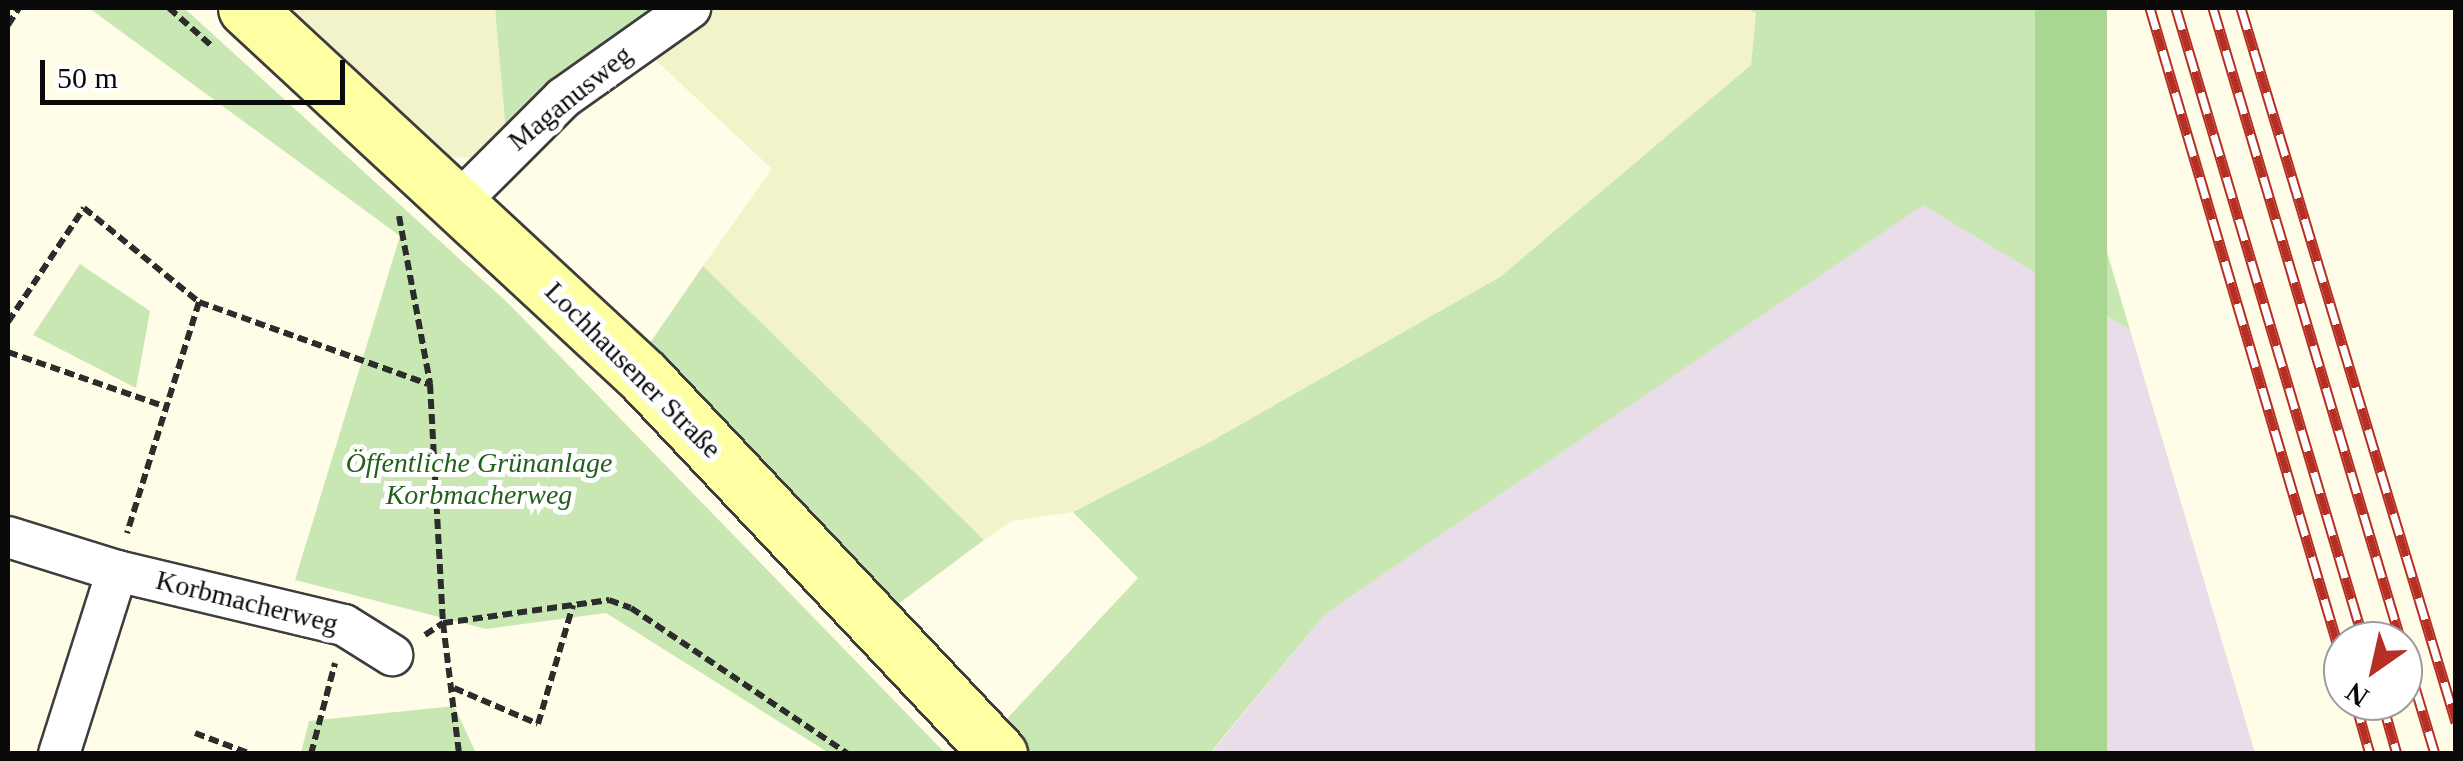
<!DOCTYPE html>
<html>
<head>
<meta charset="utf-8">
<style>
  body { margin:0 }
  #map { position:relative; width:2463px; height:761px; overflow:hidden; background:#fffde7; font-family:Georgia,serif }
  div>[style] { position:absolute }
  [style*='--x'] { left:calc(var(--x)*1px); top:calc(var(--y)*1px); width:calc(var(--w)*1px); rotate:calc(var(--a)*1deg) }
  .industrial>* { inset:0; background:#e9dde9 }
  .farmland>* { inset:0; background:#f2f3c9 }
  .green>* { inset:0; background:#c8e7b3 }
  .forest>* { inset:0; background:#a9d792; transform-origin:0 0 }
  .path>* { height:6px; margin-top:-3px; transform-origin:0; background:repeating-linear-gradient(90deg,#2c2c2c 0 10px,transparent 0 15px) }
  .roads { filter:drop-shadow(2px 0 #3d3d3d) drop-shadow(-2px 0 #3d3d3d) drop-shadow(0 2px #3d3d3d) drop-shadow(0 -2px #3d3d3d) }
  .minor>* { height:40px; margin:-20px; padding:0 20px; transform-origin:20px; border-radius:20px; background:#fff }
  .secondary>* { height:55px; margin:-27.5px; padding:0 27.5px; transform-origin:27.5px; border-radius:27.5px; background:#fefea3 }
  .rail>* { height:11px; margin-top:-5.5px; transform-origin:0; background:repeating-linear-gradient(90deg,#fff 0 22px,#b62f25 0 44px); box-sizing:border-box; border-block:2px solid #b62f25 }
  span { translate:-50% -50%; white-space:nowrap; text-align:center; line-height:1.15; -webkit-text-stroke:10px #fff; paint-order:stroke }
  .street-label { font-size:28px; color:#0a0a0a }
  .park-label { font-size:28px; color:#235f1d; font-style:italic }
  .frame { position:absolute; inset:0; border:10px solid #0a0a0a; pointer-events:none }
  .north { position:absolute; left:2323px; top:621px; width:100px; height:100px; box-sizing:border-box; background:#fff; border:2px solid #9d9d9d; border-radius:50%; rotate:214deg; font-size:28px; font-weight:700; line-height:40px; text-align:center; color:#0a0a0a }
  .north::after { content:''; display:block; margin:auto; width:35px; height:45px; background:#b62f25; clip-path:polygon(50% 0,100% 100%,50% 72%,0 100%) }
  .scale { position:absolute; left:40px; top:60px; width:305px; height:45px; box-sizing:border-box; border:5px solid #0a0a0a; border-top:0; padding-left:12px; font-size:30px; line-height:35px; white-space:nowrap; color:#0a0a0a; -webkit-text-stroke:8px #fff; paint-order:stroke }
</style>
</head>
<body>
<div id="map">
  <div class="industrial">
    <i style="clip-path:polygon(1923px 204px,2130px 330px,2255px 753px,1210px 754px,1325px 614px)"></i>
  </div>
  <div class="farmland">
    <i style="clip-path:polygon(279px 8px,495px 8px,506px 132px,475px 158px,446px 157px)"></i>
    <i style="clip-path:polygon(709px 8px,1745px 8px,1756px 13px,1751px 65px,1500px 277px,1210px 442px,1073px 512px,1012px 521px,984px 540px,703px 266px,772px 169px,647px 52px)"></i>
  </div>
  <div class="green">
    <i style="clip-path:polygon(89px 8px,184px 8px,510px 305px,945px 753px,829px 753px,606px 613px,486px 629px,295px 580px,400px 236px)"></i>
    <i style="clip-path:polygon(495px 8px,646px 8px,655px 15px,506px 132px)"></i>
    <i style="clip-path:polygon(1745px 8px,2035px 8px,2130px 330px,1923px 205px,1325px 614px,1210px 753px,1028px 753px,1003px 723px,1138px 578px,1073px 512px,1210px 442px,1500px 277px,1751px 65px,1756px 13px)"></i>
    <i style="clip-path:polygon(80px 264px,150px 311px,136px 388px,33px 335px)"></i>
    <i style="clip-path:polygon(703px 266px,984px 540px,894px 607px,650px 343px)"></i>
    <i style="clip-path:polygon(454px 706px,476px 753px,301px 753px,309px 721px)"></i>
  </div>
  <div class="forest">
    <i style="left:2035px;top:8px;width:72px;height:777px"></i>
  </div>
  <div class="path">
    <i style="--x:169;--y:8;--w:59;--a:41.6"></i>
    <i style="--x:8;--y:25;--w:20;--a:-57"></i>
    <i style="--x:399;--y:216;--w:171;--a:79.5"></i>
    <i style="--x:430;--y:384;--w:239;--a:86.9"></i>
    <i style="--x:443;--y:623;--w:132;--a:83"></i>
    <i style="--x:199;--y:302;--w:243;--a:19.7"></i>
    <i style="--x:8;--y:322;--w:137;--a:-56.3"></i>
    <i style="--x:84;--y:208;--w:149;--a:39.3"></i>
    <i style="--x:199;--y:302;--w:242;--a:107.3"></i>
    <i style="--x:8;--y:352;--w:167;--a:19.2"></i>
    <i style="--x:425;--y:635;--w:22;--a:-34"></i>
    <i style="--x:443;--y:623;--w:168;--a:-7.9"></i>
    <i style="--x:609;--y:600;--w:23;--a:20"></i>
    <i style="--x:631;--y:608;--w:262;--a:33.9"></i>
    <i style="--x:454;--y:688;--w:91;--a:23.2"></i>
    <i style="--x:538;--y:724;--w:124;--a:-73.6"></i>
    <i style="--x:195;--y:733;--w:60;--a:20.6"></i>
    <i style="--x:311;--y:754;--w:94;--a:-75.2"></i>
  </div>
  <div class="roads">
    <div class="minor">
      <i style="--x:461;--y:200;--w:144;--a:-45"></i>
      <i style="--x:563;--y:98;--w:156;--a:-35.3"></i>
      <i style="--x:8;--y:537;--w:114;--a:17.3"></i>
      <i style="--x:117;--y:571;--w:233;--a:13.4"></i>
      <i style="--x:344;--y:625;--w:57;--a:32"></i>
      <i style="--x:59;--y:754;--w:192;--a:-72.4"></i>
    </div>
    <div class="secondary">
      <i style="--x:246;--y:8;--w:543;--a:42.83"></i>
      <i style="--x:644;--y:377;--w:518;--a:46.72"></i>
    </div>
  </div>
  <div class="rail">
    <i style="--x:2150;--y:8;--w:683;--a:73.58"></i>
    <i style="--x:2176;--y:8;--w:660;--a:73.46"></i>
    <i style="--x:2213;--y:8;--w:660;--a:73.46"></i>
    <i style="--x:2241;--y:8;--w:746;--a:73.24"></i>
    <i style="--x:2403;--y:647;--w:112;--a:73.3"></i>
    <i style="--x:2355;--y:701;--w:55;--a:74.2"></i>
    <i style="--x:2382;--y:701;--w:55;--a:74.2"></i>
  </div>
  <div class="street-label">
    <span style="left:570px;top:98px;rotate:-39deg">Maganusweg</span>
    <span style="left:633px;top:370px;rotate:45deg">Lochhausener Straße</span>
    <span style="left:247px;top:602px;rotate:14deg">Korbmacherweg</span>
  </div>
  <div class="park-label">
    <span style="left:479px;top:479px">Öffentliche Grünanlage<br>Korbmacherweg</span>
  </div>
  <div class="frame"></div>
  <div class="north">N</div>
  <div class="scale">50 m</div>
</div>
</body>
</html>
